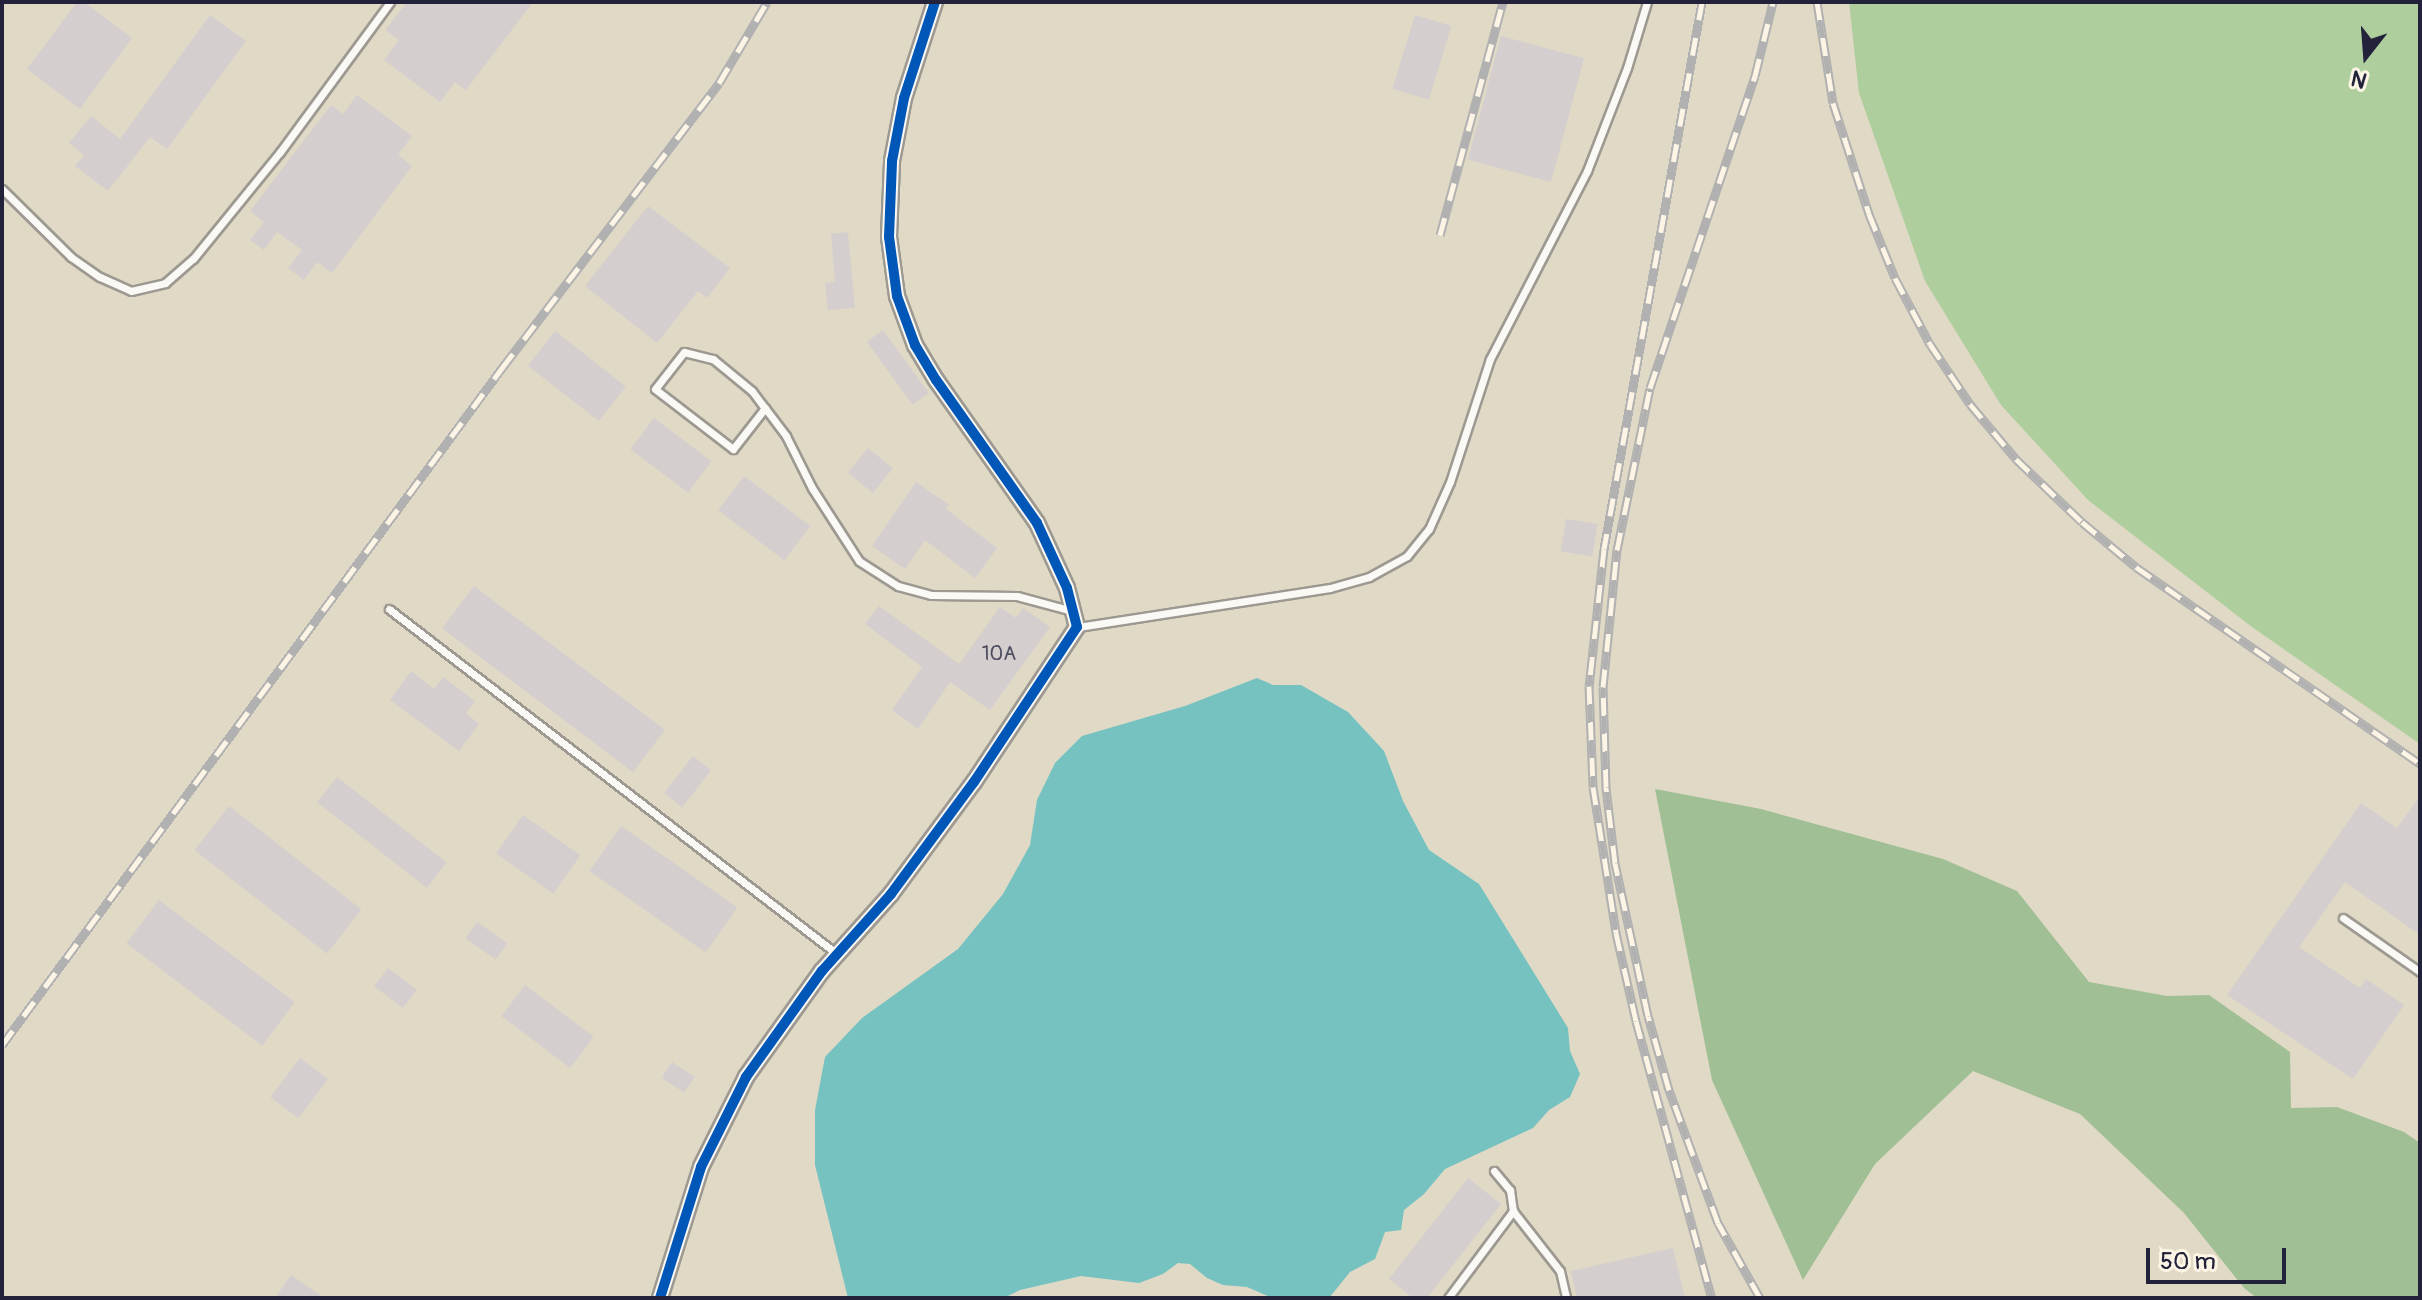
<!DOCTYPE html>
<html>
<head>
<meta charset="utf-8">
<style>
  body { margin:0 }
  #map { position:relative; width:2422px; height:1300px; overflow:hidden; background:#dfd9c5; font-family:Pangolin,sans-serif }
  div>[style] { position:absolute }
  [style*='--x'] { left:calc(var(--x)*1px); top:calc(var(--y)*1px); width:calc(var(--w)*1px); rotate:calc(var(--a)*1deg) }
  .green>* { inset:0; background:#aece9d }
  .forest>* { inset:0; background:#a0bf94 }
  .water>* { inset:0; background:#76c2c1 }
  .building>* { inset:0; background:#d5cecf; transform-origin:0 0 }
  .roads { filter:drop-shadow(2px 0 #9d9991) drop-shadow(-2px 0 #9d9991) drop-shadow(0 2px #9d9991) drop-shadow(0 -2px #9d9991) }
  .service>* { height:7px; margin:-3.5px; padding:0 3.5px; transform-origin:3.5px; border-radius:3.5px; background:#faf9f6 }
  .minor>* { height:14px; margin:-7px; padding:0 7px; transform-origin:7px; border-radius:7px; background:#faf9f6 }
  .rail>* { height:9px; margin-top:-4.5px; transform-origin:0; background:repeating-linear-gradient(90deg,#fcf5e5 0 18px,#b2b1b1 0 36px); box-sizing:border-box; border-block:2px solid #b2b1b1 }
  .cycleway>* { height:10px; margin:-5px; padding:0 5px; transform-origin:5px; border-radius:5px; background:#0057b8 }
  span { translate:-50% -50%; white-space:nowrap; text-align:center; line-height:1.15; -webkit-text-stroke:7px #fcf5e5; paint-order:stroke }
  .number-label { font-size:20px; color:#4f4d60 }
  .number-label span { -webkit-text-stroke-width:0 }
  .frame { position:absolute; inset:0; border:4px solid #22223b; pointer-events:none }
  .north { position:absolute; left:2326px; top:16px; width:80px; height:80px; -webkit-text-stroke:6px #fcf5e5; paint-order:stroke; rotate:197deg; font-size:22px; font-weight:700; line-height:32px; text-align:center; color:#22223b }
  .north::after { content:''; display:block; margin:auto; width:28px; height:36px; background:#22223b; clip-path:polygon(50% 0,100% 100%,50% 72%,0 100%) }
  .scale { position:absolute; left:2146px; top:1248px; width:140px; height:36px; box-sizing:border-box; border:4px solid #22223b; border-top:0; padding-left:10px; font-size:24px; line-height:28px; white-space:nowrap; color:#22223b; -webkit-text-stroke:6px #fcf5e5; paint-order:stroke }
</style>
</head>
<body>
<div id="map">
  <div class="green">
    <i style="clip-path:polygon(1849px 2px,2420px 2px,2420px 744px,2252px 627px,2088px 500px,2001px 405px,1925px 281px,1859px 93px)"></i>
  </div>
  <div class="forest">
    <i style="clip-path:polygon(1655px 789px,1761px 809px,1943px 859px,2017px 891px,2089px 982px,2167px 996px,2209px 995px,2290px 1052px,2291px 1108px,2337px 1107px,2404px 1132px,2420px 1143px,2420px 1298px,2257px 1298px,2244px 1288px,2184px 1213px,2080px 1114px,1973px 1071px,1875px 1164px,1803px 1280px,1712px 1080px)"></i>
  </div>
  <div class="water">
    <i style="clip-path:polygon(1257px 678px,1273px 685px,1301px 685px,1348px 712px,1384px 751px,1403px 801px,1429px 850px,1479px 884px,1568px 1028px,1570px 1051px,1580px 1074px,1570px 1097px,1549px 1110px,1533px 1128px,1445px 1169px,1424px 1194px,1404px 1210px,1401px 1230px,1385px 1232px,1375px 1259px,1350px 1272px,1329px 1298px,1272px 1298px,1247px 1287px,1223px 1285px,1207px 1278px,1190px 1264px,1178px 1263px,1163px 1274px,1139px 1283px,1081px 1276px,1020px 1290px,1004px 1298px,848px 1298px,815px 1165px,815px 1110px,825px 1057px,862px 1018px,958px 949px,1003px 894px,1030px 845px,1037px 800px,1055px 763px,1082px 736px,1185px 706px)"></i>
  </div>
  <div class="building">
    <i style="clip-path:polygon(77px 2px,84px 2px,132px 38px,80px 109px,27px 69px)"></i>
    <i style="clip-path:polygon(407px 2px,533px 2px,466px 90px,455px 82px,440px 102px,384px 60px,399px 40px,385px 30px)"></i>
    <i style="clip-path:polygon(210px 15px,246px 41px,167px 149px,150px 137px,108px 191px,75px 166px,84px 155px,69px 143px,91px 116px,120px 139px)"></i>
    <i style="left:1415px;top:15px;width:38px;height:77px;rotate:17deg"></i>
    <i style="left:1501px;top:36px;width:86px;height:128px;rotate:15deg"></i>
    <i style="clip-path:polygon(357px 95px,412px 136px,398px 155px,412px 166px,332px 273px,317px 262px,304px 280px,288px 268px,302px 250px,277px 232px,264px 250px,250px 240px,264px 222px,250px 211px,331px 105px,343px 114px)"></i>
    <i style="clip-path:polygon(648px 206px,730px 268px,707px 298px,698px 291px,657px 343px,585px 286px)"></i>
    <i style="clip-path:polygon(848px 232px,855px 308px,828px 310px,825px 283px,835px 282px,831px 234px)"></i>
    <i style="left:883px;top:330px;width:78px;height:20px;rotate:54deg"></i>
    <i style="left:555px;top:331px;width:90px;height:44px;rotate:38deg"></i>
    <i style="left:654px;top:418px;width:72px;height:39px;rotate:37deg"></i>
    <i style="left:868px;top:448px;width:32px;height:32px;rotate:39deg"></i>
    <i style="left:744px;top:476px;width:83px;height:43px;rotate:37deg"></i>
    <i style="clip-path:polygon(916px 482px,949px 505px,946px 509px,997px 548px,975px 578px,925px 540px,905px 569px,872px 546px)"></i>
    <i style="left:1566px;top:519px;width:32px;height:33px;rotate:9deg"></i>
    <i style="left:474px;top:586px;width:239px;height:53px;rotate:37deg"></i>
    <i style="clip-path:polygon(879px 606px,959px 664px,1000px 607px,1016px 618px,1023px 608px,1050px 627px,990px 710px,950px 682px,918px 729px,892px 710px,922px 667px,865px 624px)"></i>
    <i style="clip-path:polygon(411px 671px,434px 689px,443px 677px,475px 701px,466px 713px,479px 724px,459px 751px,390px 700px)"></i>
    <i style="left:693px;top:756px;width:23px;height:47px;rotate:38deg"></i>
    <i style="left:337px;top:777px;width:139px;height:32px;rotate:38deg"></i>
    <i style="clip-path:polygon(2420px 796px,2420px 935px,2345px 882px,2299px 947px,2360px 988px,2366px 979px,2404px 1005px,2353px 1079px,2227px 995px,2361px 803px,2397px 828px)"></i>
    <i style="left:229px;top:806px;width:168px;height:56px;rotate:38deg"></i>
    <i style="left:523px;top:815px;width:70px;height:47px;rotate:35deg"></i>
    <i style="left:621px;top:826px;width:142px;height:55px;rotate:35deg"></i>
    <i style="left:159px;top:900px;width:170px;height:54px;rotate:37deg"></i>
    <i style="left:477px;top:922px;width:37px;height:20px;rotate:35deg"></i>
    <i style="left:388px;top:968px;width:36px;height:23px;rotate:37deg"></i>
    <i style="left:525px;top:985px;width:86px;height:39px;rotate:37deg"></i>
    <i style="left:300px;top:1058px;width:35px;height:49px;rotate:37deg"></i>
    <i style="left:672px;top:1062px;width:27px;height:19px;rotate:33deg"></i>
    <i style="clip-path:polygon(1468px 1178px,1501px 1204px,1427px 1298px,1413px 1298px,1389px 1279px)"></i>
    <i style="clip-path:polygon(1673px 1248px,1685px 1298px,1577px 1298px,1571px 1271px)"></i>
    <i style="clip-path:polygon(291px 1275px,324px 1298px,275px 1298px)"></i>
  </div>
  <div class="roads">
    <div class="service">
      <i style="--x:2;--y:189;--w:97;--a:44.6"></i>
      <i style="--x:71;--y:257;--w:35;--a:35"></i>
      <i style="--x:100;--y:277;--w:34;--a:24"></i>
      <i style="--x:131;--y:291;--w:35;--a:-13"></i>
      <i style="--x:165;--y:283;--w:37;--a:-41"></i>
      <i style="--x:193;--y:259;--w:138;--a:-50.9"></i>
      <i style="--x:280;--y:152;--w:186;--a:-53.7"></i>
      <i style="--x:765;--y:408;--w:52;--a:128"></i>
      <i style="--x:733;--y:449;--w:98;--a:-142.4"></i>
      <i style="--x:655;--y:389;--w:47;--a:-51.9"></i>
      <i style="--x:684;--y:352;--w:30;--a:14"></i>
      <i style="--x:713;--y:359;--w:50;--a:39.4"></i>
      <i style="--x:752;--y:391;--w:21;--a:53"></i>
      <i style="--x:765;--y:408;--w:35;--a:53"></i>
      <i style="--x:786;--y:436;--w:58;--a:63.4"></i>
      <i style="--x:812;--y:488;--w:87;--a:57.2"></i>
      <i style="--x:859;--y:561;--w:46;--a:32.7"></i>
      <i style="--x:898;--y:586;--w:34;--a:15"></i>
      <i style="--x:931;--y:595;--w:86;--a:0.7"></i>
      <i style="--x:1017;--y:596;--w:58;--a:15"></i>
      <i style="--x:389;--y:609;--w:565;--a:37.6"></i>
      <i style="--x:1078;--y:627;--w:255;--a:-8.8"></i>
      <i style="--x:1330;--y:588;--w:41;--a:-15.8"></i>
      <i style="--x:1369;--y:577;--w:43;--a:-28.9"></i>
      <i style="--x:1407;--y:556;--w:35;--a:-51"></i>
      <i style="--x:1429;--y:529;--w:51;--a:-65.9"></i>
      <i style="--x:1450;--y:482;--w:129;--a:-72"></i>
      <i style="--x:1490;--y:359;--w:212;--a:-62.7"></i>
      <i style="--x:1587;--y:171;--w:110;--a:-68.8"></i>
      <i style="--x:1627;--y:68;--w:69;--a:-73.1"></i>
      <i style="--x:2343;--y:918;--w:94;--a:35"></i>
      <i style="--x:1494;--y:1171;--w:25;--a:50"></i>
      <i style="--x:1510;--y:1190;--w:21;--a:82"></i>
      <i style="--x:1448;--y:1298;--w:109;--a:-53.2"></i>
      <i style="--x:1513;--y:1211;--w:76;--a:51.9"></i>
      <i style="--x:1560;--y:1271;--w:28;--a:77"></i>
    </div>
    <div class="minor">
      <i style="--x:660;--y:1298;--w:137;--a:-72.6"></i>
      <i style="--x:701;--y:1167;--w:101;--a:-63.4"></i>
      <i style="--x:746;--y:1077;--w:130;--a:-54.4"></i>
      <i style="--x:822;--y:971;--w:103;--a:-48.1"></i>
      <i style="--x:891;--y:894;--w:139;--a:-53.5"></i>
      <i style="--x:974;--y:782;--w:186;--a:-56.4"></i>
      <i style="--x:1077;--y:627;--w:40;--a:-104.4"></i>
      <i style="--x:1067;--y:588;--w:72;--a:-114.8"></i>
      <i style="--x:1037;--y:523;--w:175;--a:-125.2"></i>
      <i style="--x:936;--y:380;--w:41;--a:-121"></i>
      <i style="--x:915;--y:345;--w:52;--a:-110.2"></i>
      <i style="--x:897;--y:296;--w:60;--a:-97.7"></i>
      <i style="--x:889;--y:237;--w:76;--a:-87.7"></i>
      <i style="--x:892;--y:161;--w:64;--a:-79.2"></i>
      <i style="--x:904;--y:98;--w:101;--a:-72.1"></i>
    </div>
  </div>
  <div class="rail">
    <i style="--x:1702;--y:2;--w:556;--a:100.16"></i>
    <i style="--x:1604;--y:549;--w:138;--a:96.2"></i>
    <i style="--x:1589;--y:686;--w:101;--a:87.7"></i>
    <i style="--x:1593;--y:787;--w:148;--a:81"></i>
    <i style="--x:1616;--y:933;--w:90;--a:77.2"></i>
    <i style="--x:1636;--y:1021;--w:287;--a:74.7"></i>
    <i style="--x:1817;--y:2;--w:102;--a:81"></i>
    <i style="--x:1833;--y:103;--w:117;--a:72"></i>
    <i style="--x:1869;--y:214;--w:69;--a:67.9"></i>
    <i style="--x:1895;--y:278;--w:75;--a:62.1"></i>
    <i style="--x:1930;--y:344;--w:72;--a:56.3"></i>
    <i style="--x:1970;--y:404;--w:72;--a:50.1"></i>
    <i style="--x:2016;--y:459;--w:91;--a:43.7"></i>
    <i style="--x:2082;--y:522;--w:70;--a:39.8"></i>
    <i style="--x:2136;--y:567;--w:346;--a:34.7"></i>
    <i style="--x:1440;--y:235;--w:241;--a:-74.9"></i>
    <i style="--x:2;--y:1045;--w:842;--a:-53.55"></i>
    <i style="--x:502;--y:368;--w:358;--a:-52.7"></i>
    <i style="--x:719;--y:83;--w:94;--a:-59.3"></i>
    <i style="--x:1760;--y:1298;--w:86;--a:-119.2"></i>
    <i style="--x:1718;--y:1223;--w:142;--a:-110.2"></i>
    <i style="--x:1669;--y:1090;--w:77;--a:-105.8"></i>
    <i style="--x:1648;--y:1016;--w:157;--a:-102.2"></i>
    <i style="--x:1615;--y:863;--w:77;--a:-96.8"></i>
    <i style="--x:1606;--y:787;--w:100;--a:-91.7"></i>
    <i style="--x:1603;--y:687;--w:138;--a:-84.2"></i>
    <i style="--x:1617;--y:550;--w:165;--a:-78.5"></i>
    <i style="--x:1650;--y:388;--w:329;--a:-71.4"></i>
    <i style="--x:1755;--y:76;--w:76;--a:-76.3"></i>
  </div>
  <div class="cycleway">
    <i style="--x:660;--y:1298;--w:137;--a:-72.6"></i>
    <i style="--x:701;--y:1167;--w:101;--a:-63.4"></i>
    <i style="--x:746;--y:1077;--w:130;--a:-54.4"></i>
    <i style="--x:822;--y:971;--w:103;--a:-48.1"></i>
    <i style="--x:891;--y:894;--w:139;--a:-53.5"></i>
    <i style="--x:974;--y:782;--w:186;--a:-56.4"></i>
    <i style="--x:1077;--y:627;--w:40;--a:-104.4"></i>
    <i style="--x:1067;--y:588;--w:72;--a:-114.8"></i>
    <i style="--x:1037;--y:523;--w:175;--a:-125.2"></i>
    <i style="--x:936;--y:380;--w:41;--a:-121"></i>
    <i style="--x:915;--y:345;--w:52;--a:-110.2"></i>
    <i style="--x:897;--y:296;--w:60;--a:-97.7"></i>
    <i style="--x:889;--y:237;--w:76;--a:-87.7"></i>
    <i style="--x:892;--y:161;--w:64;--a:-79.2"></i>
    <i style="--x:904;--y:98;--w:101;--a:-72.1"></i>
  </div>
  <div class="number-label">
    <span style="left:999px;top:653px">10А</span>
  </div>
  <div class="frame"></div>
  <div class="north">N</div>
  <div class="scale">50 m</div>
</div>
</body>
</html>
